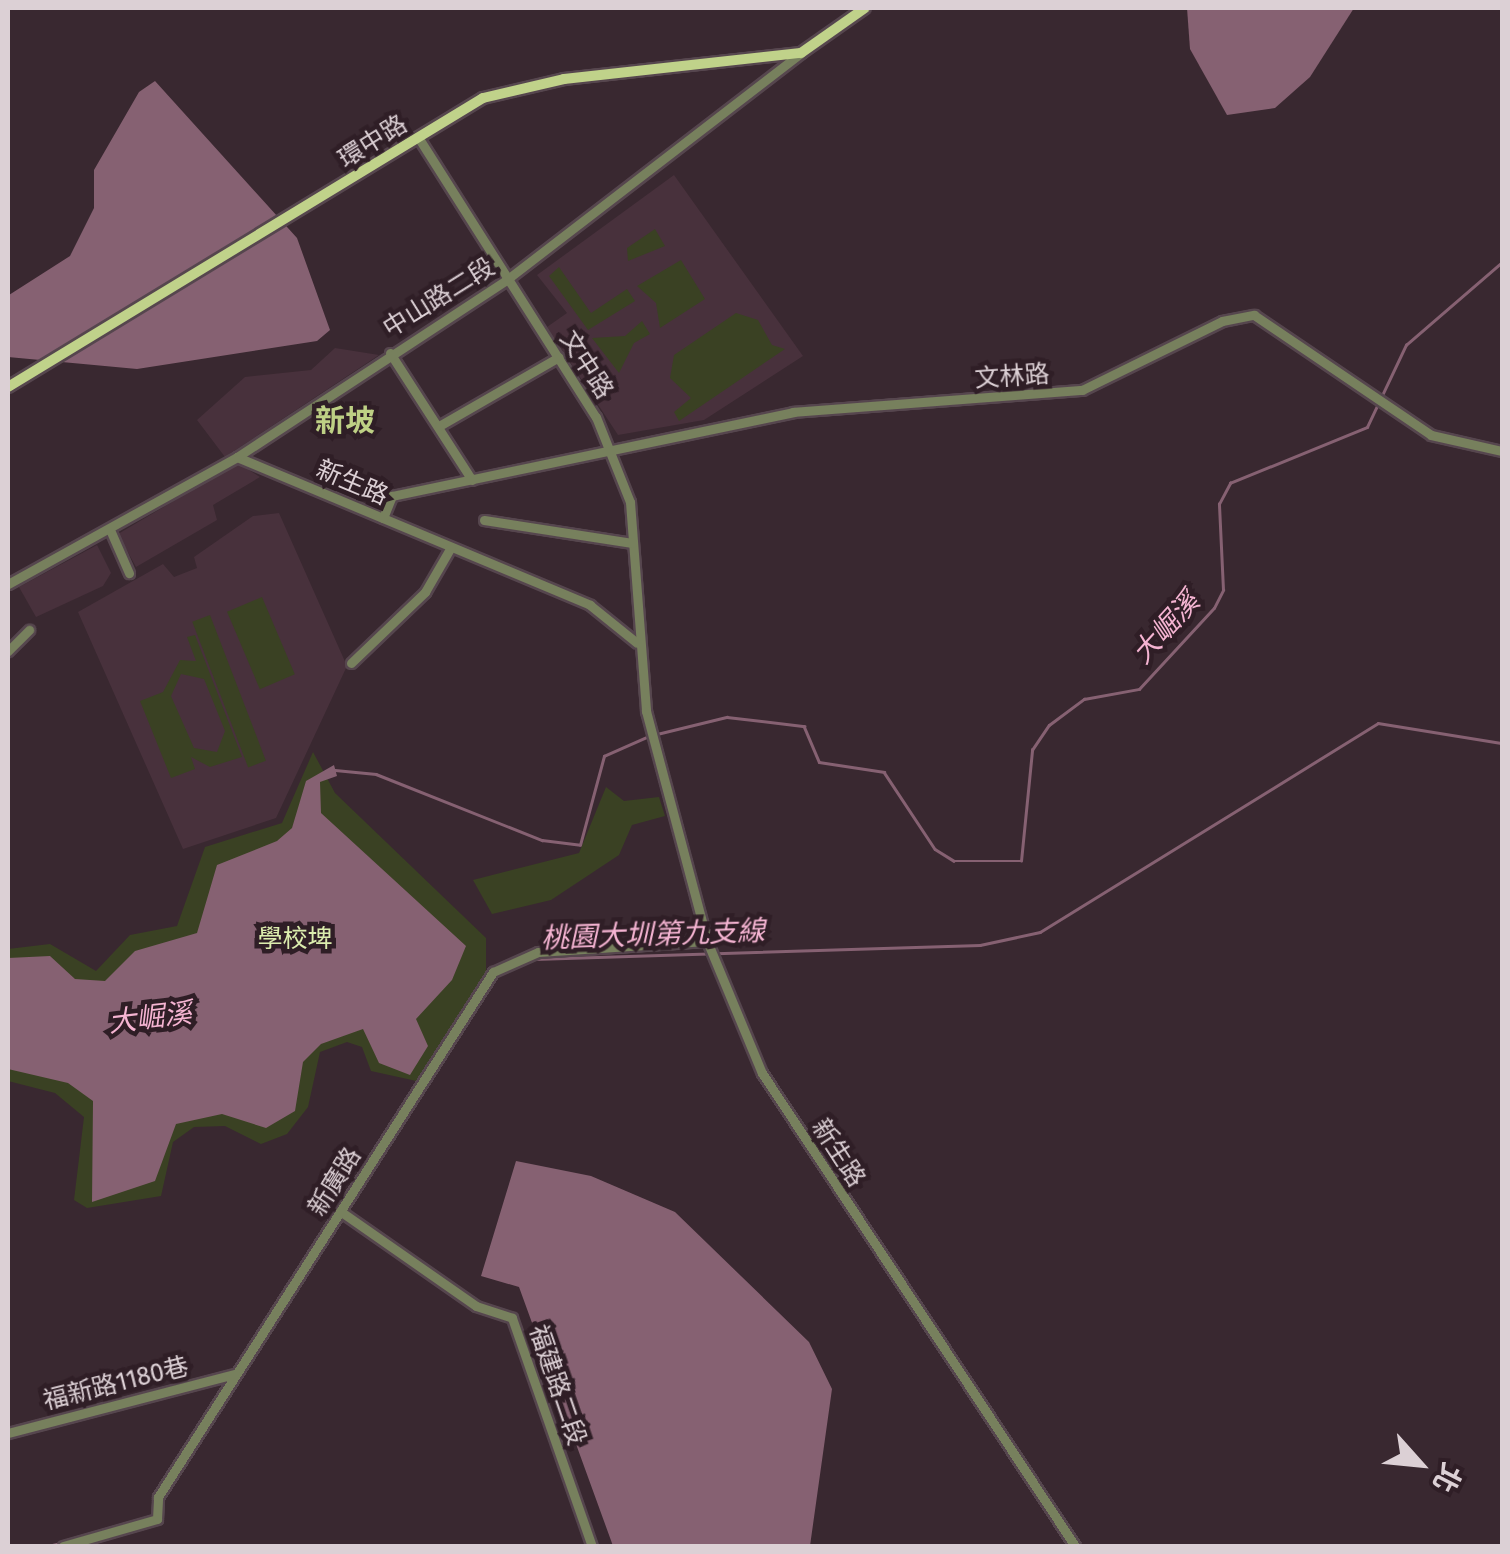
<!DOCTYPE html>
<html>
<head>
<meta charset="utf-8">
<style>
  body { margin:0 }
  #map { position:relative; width:1510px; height:1554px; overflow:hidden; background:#392830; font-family:"Fira Sans","Noto Sans TC",sans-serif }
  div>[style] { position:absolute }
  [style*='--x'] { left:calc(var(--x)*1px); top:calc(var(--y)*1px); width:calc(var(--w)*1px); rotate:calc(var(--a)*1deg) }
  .built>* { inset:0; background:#48313c }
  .green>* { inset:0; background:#3a4123; transform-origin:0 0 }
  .water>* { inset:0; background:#866172 }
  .stream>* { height:2.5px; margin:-1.25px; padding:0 1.25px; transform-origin:1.25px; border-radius:1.25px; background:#866172 }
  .roads { filter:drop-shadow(2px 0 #56464e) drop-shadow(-2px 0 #56464e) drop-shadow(0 2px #56464e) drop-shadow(0 -2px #56464e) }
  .minor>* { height:9px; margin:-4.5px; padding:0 4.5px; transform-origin:4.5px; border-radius:4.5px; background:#77805d }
  .major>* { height:10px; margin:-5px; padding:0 5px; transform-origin:5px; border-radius:5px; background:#c0d28a }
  span { translate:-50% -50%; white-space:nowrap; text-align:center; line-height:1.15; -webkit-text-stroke:9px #2f1e26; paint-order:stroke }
  .street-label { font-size:25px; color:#dcd0d5 }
  .park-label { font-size:25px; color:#dcedae }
  .water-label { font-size:28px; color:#f5b4d2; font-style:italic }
  .quarter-label { font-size:30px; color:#bed085; font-weight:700 }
  .frame { position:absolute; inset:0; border:10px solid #dcd0d5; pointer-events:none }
  .north { position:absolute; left:1370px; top:1414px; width:100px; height:100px; -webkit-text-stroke:8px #2f1e26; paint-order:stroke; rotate:117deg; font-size:28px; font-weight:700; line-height:40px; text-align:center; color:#dcd0d5 }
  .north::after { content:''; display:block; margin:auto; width:35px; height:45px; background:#dcd0d5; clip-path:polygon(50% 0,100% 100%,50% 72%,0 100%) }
</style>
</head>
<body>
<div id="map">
  <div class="built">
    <i style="clip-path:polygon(674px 175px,803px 356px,704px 420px,618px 435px,547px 327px,567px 313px,537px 275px)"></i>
    <i style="clip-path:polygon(335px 348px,379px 355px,225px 457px,197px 420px,245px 377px,311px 370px)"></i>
    <i style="clip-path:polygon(238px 463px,260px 477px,213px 505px,217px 520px,136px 567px,118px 534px)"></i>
    <i style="clip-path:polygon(279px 513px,347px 666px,276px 818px,183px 849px,78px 612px,163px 564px,174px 577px,197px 568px,194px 557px,253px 516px)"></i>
    <i style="clip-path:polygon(97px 545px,111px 573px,103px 586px,36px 617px,19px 587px)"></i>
  </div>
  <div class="green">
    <i style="clip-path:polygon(655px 229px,665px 246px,628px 261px,627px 248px)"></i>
    <i style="clip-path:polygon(681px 260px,705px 299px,660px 328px,656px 303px,637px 286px)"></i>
    <i style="clip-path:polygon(559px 267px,591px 313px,627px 289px,635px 301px,588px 330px,549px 276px)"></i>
    <i style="clip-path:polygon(736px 313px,758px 320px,772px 345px,785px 349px,679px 421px,674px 412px,691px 398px,670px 378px,674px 355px)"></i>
    <i style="clip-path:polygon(642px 321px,650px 334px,634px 343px,619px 373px,592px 338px,625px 336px)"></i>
    <i style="left:262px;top:597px;width:84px;height:38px;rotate:67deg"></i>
    <i style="left:210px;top:615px;width:156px;height:19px;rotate:69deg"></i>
    <i style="clip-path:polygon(evenodd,195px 635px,242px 757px,210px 767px,191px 757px,195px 769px,171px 778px,140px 701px,163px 692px,180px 660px,196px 661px,187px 637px,195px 635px,181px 674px,204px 679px,225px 731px,217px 752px,194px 748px,171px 696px,181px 674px)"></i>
    <i style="clip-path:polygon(313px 752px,335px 793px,486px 938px,486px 971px,421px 1082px,371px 1071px,362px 1047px,347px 1042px,320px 1052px,308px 1107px,287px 1134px,261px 1144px,225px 1126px,194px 1127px,173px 1142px,161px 1196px,87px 1208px,74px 1200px,84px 1117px,55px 1093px,8px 1081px,8px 949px,50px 944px,96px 971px,130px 935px,177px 926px,205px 847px,282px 823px)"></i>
    <i style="clip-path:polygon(606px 787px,624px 801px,659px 797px,665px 816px,632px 825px,619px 855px,551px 900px,492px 914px,473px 880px,579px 853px)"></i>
  </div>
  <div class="water">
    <i style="clip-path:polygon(1187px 8px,1354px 8px,1310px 77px,1275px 108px,1227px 115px,1190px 49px)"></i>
    <i style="clip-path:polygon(155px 81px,297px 238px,330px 330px,317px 341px,137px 369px,8px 357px,9px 295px,70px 256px,94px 208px,94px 170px,139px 92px)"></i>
    <i style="clip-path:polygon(334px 765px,337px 776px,320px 782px,321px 813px,466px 946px,452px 980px,416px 1019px,428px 1046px,410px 1075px,379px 1063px,363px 1029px,321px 1044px,303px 1062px,295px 1111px,266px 1128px,222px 1114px,176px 1124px,155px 1181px,92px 1202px,93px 1101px,68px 1083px,8px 1069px,8px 958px,50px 956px,75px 979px,105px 981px,135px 951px,197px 933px,217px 865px,277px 841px,292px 828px,306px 781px)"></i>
    <i style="clip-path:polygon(516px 1161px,591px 1176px,675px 1212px,809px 1342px,832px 1389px,810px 1546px,613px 1546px,519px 1287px,481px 1276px)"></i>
  </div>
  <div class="stream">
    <i style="--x:657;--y:734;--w:72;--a:-13.7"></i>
    <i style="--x:727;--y:717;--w:78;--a:6.7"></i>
    <i style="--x:804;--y:726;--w:39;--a:67"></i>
    <i style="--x:819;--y:762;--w:66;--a:8.7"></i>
    <i style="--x:884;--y:772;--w:92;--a:56.5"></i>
    <i style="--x:935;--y:849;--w:22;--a:32"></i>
    <i style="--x:954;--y:861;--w:67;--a:0"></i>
    <i style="--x:1021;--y:861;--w:112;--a:-84.3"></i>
    <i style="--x:1032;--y:750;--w:30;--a:-56"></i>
    <i style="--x:1049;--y:725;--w:44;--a:-36.6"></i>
    <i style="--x:1084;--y:699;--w:56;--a:-10.3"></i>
    <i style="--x:1139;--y:689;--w:110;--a:-47.2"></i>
    <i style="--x:1214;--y:608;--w:20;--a:-63"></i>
    <i style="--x:1223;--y:590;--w:86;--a:-92.7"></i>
    <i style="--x:1219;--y:504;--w:24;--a:-62"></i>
    <i style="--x:1230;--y:483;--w:148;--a:-22.2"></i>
    <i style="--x:1367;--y:427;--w:91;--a:-64.6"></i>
    <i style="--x:1406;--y:345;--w:127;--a:-40.8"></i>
    <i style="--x:335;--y:770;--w:41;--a:5.6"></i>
    <i style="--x:376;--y:774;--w:179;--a:21.7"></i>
    <i style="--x:542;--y:840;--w:38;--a:7"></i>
    <i style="--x:580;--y:845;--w:92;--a:-74.9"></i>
    <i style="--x:604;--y:756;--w:49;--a:-24"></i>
    <i style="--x:534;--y:959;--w:446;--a:-1.8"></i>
    <i style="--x:980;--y:945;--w:61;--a:-12.2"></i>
    <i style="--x:1040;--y:932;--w:397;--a:-31.7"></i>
    <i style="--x:1378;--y:723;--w:126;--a:9.2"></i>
    <i style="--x:177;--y:1475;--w:287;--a:-57.5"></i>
    <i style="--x:48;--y:1546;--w:13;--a:-13"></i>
  </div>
  <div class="roads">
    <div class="minor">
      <i style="--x:418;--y:137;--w:332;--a:57.6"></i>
      <i style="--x:596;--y:417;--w:92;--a:68.2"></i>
      <i style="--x:630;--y:502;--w:210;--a:85.6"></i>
      <i style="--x:646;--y:711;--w:238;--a:75.1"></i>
      <i style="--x:707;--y:941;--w:143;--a:67.4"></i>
      <i style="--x:762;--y:1073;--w:567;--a:56.51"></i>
      <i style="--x:390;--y:353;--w:151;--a:57.2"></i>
      <i style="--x:439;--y:426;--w:138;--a:-29.9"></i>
      <i style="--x:237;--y:457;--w:383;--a:22.7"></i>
      <i style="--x:590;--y:605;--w:60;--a:39"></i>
      <i style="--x:383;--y:518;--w:24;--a:-68"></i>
      <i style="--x:392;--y:496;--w:410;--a:-11.8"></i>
      <i style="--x:793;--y:412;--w:290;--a:-4.4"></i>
      <i style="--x:1082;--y:390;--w:156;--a:-26.2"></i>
      <i style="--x:1222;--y:321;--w:33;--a:-11"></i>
      <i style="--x:1254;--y:315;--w:214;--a:34.1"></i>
      <i style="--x:1431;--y:435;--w:73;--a:12.7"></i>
      <i style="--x:484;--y:520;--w:150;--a:8.8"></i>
      <i style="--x:111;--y:532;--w:45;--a:66.3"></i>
      <i style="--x:8;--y:584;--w:262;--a:-29"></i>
      <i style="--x:237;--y:457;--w:321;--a:-33.3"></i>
      <i style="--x:505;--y:281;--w:374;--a:-37.6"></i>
      <i style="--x:8;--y:651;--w:30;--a:-45"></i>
      <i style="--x:351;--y:663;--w:103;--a:-43.8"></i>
      <i style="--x:425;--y:592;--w:52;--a:-60"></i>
      <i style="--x:340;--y:1211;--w:166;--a:34.9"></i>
      <i style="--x:476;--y:1306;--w:38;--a:18"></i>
      <i style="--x:512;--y:1318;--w:242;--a:70.7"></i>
      <i style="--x:8;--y:1433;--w:235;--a:-14.6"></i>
      <i style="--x:63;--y:1546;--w:98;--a:-16"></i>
      <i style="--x:157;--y:1519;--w:22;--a:-87"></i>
      <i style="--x:158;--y:1497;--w:623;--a:-57.46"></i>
      <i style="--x:493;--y:972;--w:49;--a:-24"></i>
      <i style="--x:538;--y:952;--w:169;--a:-3.7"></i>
    </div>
    <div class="major">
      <i style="--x:8;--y:387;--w:556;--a:-31.32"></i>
      <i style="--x:483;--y:98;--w:83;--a:-13.2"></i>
      <i style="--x:564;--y:79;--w:238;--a:-6.3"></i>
      <i style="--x:801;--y:53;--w:78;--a:-35.1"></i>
    </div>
  </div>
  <div class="street-label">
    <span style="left:373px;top:142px;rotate:-32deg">環中路</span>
    <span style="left:439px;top:298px;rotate:-32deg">中山路二段</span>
    <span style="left:586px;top:365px;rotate:57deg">文中路</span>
    <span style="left:1012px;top:377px;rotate:-4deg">文林路</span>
    <span style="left:352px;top:483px;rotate:23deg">新生路</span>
    <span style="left:838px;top:1153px;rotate:57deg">新生路</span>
    <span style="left:335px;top:1182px;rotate:-58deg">新廣路</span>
    <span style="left:116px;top:1384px;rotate:-14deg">福新路1180巷</span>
    <span style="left:557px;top:1385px;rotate:71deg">福建路二段</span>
  </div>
  <div class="park-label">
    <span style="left:295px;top:939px">學校埤</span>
  </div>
  <div class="water-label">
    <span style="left:1166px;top:628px;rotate:-48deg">大崛溪</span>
    <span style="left:653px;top:935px;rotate:-2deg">桃園大圳第九支線</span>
    <span style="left:150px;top:1018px;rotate:-7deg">大崛溪</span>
  </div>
  <div class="quarter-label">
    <span style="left:345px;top:421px">新坡</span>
  </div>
  <div class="frame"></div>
  <div class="north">北</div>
</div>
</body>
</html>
